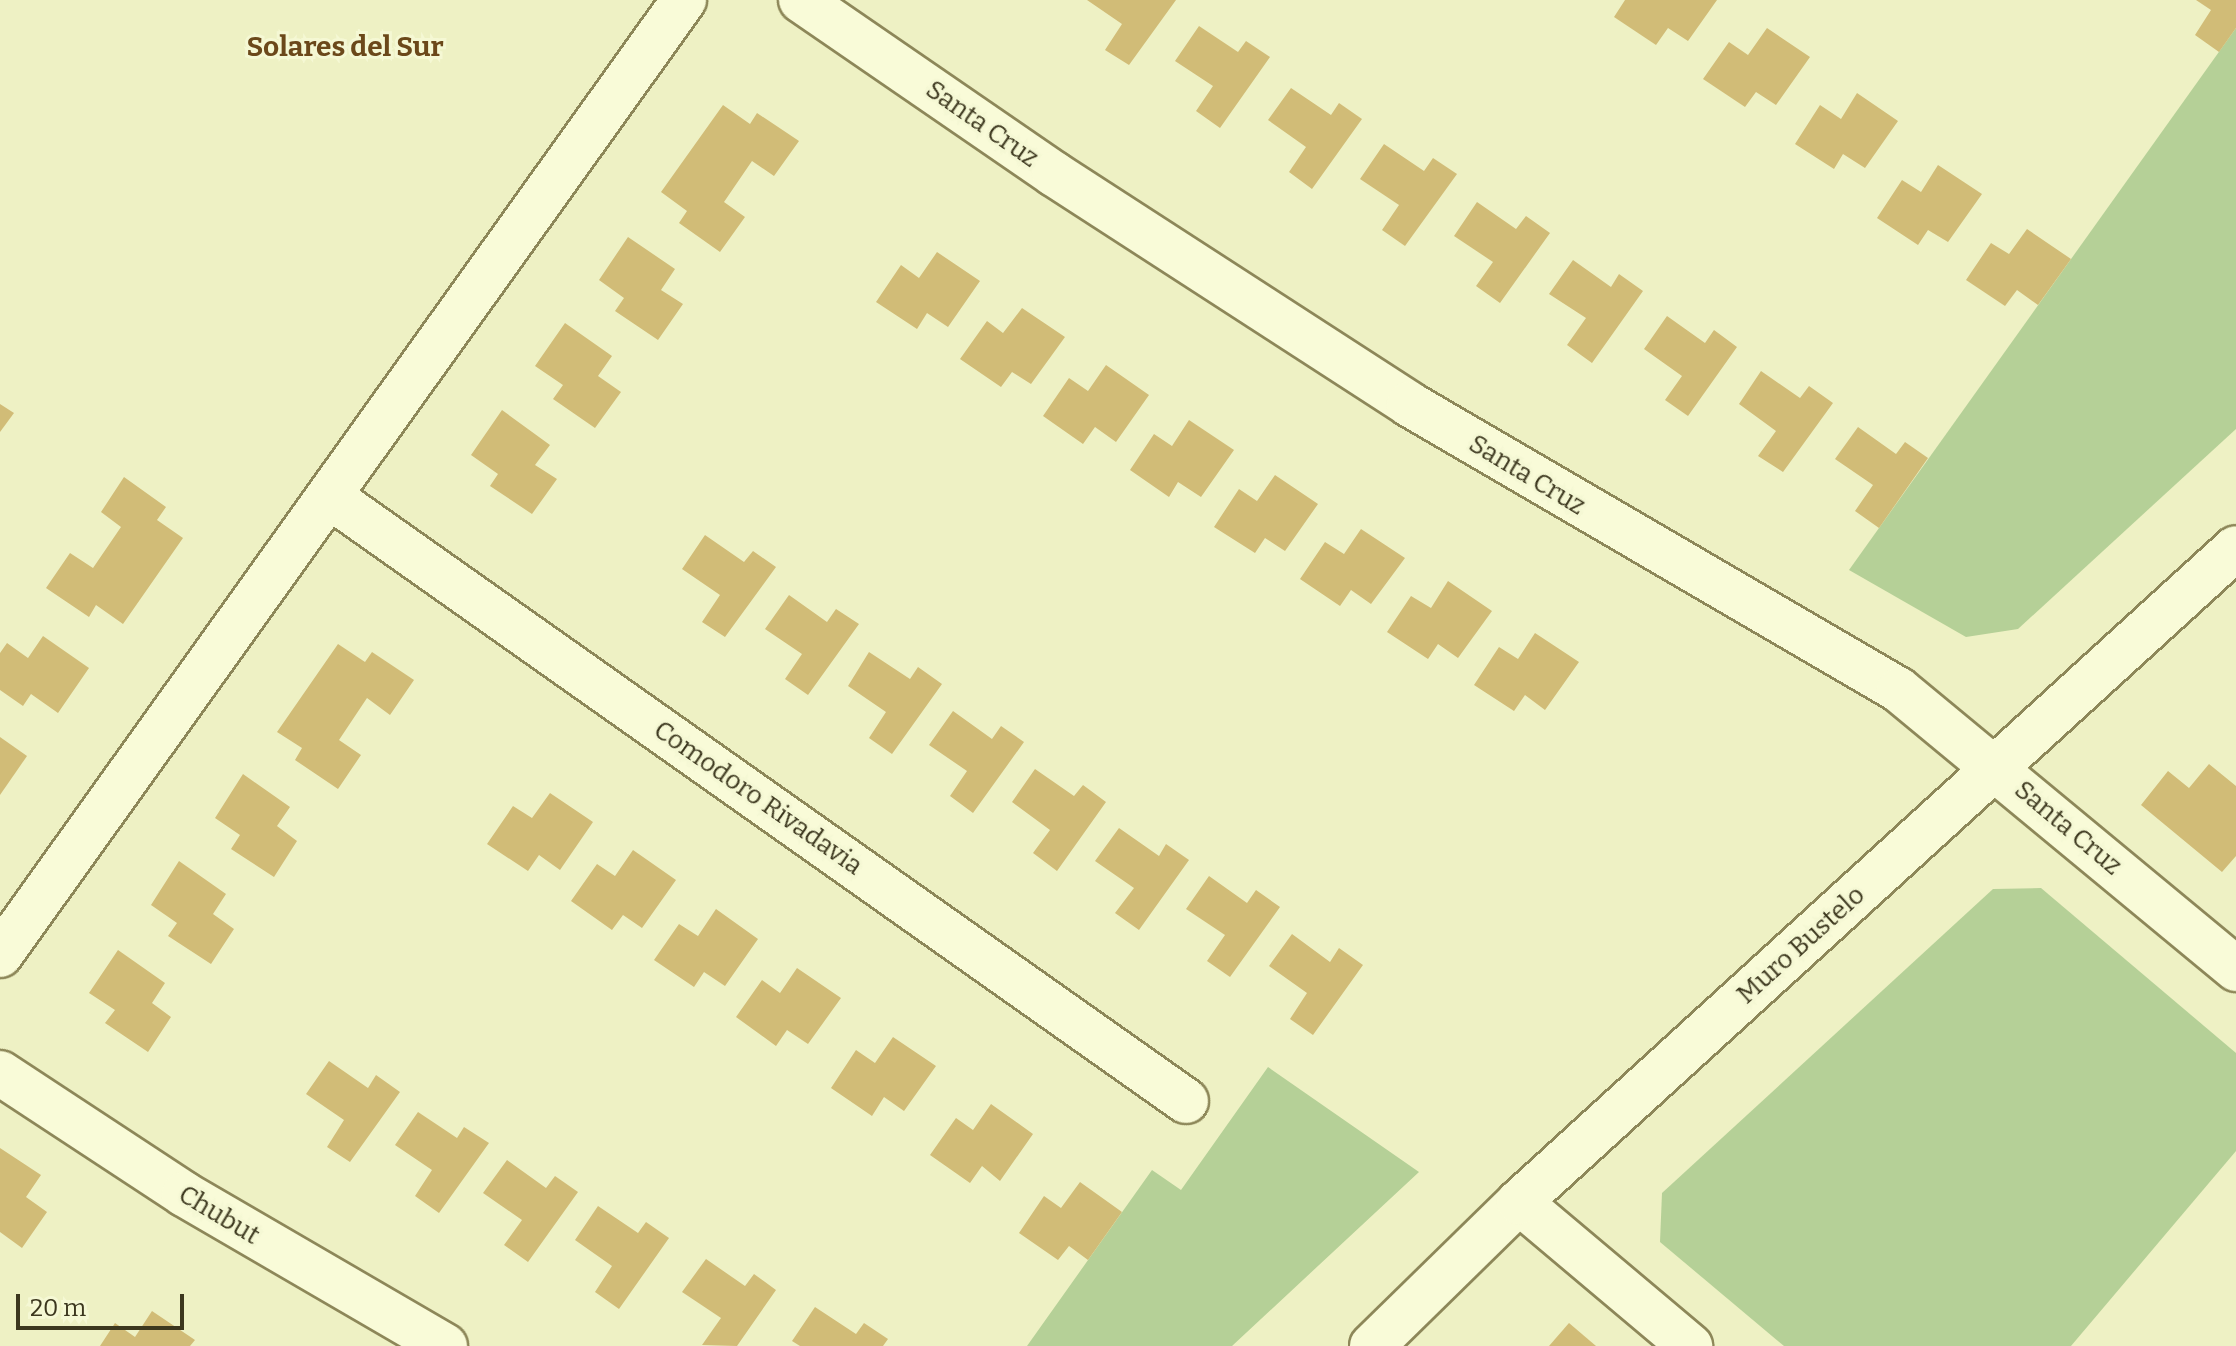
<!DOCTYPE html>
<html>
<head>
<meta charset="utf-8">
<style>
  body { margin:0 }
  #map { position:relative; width:2236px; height:1346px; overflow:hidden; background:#eef1c4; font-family:Bitter,serif }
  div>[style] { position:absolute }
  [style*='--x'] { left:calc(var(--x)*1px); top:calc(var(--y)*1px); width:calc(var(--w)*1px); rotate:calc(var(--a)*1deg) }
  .green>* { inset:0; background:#b5d097 }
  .building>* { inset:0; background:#d1bc77 }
  .roads { filter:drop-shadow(2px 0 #8d8759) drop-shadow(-2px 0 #8d8759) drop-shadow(0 2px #8d8759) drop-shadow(0 -2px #8d8759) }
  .street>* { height:44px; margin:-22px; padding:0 22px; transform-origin:22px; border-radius:22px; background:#f9fbd8 }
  span { translate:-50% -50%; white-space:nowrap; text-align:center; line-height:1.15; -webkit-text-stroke:6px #f5f8d4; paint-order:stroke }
  .street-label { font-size:26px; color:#3c371e }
  .neighbourhood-label { font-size:28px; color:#6b481a; font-weight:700 }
  .scale { position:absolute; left:16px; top:1294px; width:168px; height:36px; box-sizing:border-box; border:4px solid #3c371e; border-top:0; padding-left:10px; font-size:24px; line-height:28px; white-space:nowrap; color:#3c371e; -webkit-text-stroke:6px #f5f8d4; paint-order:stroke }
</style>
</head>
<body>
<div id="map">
  <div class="green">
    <i style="clip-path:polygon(2236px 28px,2236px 429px,2018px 629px,1966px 637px,1849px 570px)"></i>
    <i style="clip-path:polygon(2041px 888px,2236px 1053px,2236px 1151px,2071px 1346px,1784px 1346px,1660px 1242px,1662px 1193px,1993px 889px)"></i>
    <i style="clip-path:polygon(1268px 1067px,1419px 1172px,1232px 1346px,1027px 1346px,1152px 1170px,1181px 1190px)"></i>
  </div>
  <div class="building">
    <i style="clip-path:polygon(1087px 0,1176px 0,1129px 65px,1105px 50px,1122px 24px)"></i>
    <i style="clip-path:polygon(1625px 0,1717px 0,1688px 41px,1668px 28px,1656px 45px,1614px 17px)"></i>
    <i style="clip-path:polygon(2196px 0,2236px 0,2236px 28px,2219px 52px,2195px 35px,2211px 10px)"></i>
    <i style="clip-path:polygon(1199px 26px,1238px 52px,1246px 41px,1270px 57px,1220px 128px,1196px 111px,1213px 86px,1175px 61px)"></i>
    <i style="clip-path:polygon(1767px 28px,1810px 57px,1776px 105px,1756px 92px,1745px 107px,1703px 79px,1729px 42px,1748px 55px)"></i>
    <i style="clip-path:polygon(1291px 88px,1331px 115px,1339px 103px,1362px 119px,1312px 189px,1289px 172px,1306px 147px,1268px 120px)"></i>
    <i style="clip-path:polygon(1857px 93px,1898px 121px,1865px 168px,1843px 154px,1834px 169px,1795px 144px,1820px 105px,1841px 119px)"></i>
    <i style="clip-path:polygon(723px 105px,750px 124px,757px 113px,799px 141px,774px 176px,752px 161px,724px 202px,745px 217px,720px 252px,679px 223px,687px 211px,661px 192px)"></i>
    <i style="clip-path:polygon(1384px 144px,1424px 171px,1433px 158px,1457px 174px,1405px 246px,1382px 230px,1399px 205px,1360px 179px)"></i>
    <i style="clip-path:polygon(1938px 165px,1982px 194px,1948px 242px,1928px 230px,1918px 245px,1877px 218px,1902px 180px,1921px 192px)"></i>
    <i style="clip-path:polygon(1477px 202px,1516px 229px,1526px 216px,1550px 233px,1500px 303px,1476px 286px,1493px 262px,1454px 236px)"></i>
    <i style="clip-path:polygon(2027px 229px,2071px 259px,2038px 305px,2017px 290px,2005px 306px,1966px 280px,1991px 243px,2009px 254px)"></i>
    <i style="clip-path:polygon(628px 237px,675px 269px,661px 290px,683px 304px,658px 340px,615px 311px,624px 298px,599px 280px)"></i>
    <i style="clip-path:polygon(937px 252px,980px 281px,948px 327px,927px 313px,917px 329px,876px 302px,901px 265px,919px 278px)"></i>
    <i style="clip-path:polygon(1573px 260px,1611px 287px,1619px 274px,1643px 291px,1592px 363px,1567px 345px,1586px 318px,1549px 294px)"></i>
    <i style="clip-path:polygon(1022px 308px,1065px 337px,1031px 384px,1012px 372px,1001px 387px,960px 359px,987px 321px,1003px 333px)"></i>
    <i style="clip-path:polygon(1667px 316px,1705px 343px,1714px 330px,1737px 347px,1688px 416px,1665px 400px,1682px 376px,1644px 349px)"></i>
    <i style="clip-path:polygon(565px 323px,612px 356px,598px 376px,621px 392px,595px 428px,553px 399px,563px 385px,535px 366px)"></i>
    <i style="clip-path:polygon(1106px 365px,1149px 395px,1116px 442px,1095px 427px,1083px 444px,1043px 416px,1069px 378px,1088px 391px)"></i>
    <i style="clip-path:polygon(1761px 371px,1800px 398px,1809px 386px,1833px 403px,1783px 472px,1758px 456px,1776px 431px,1739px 404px)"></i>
    <i style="clip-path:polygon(0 404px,14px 413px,0 432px)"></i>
    <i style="clip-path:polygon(502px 410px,550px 445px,535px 465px,557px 479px,532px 514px,490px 486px,498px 474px,471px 455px)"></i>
    <i style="clip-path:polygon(1189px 420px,1234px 450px,1201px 497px,1178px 482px,1169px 497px,1130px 470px,1154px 434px,1172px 446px)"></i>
    <i style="clip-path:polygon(1858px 427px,1896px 454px,1905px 442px,1928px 458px,1879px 528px,1855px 511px,1873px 485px,1835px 459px)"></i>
    <i style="clip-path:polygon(1275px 475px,1318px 504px,1285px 551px,1265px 538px,1255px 553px,1214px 527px,1239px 489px,1257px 501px)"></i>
    <i style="clip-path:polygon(124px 477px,166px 507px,157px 520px,183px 538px,123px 624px,96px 605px,89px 617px,46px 588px,70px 553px,93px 568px,121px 527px,101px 512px)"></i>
    <i style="clip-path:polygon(1361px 529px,1405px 558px,1371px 604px,1351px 590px,1340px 606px,1300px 579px,1325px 542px,1344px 554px)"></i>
    <i style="clip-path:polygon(705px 535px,744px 562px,753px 551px,776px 567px,725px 637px,702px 622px,720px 595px,682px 569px)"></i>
    <i style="clip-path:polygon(1448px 581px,1492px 611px,1458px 658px,1438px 644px,1428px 659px,1387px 632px,1411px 596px,1431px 608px)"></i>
    <i style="clip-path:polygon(789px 595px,827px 622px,836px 609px,859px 624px,808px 695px,785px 679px,802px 654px,765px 629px)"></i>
    <i style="clip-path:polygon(1535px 633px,1579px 662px,1545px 710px,1525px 695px,1514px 711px,1474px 685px,1499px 647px,1518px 659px)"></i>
    <i style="clip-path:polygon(43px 636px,89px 668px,58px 713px,31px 694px,23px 706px,0 690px,0 653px,7px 643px,28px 658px)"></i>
    <i style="clip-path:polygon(338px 644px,365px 662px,372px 652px,414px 680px,390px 715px,367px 698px,339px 740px,361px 755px,338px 789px,295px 760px,302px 748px,277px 732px)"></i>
    <i style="clip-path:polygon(869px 652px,910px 679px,918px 667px,942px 684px,892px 754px,869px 738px,886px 712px,848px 686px)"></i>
    <i style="clip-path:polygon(953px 711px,992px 739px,1001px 726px,1024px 742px,973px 813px,950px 796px,967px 771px,929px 745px)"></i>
    <i style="clip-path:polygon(0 737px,27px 756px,0 795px)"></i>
    <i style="clip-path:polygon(2209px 764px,2236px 786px,2236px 856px,2222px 872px,2141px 805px,2168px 771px,2189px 788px)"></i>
    <i style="clip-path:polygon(1035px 769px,1074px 796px,1083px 785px,1106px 802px,1057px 871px,1033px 853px,1050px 830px,1012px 802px)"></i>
    <i style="clip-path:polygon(243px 774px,290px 807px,277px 826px,297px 841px,274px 877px,231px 849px,240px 835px,215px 818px)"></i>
    <i style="clip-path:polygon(550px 793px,593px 822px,560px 870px,539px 855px,528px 871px,487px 844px,513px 806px,532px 818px)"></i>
    <i style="clip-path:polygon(1119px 828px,1159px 856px,1166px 844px,1189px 860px,1139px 930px,1115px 913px,1134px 888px,1095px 861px)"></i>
    <i style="clip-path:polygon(633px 850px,676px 880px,642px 928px,623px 915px,612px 930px,571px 901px,597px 864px,615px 876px)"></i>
    <i style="clip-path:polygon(179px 861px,226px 894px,213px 914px,234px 929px,211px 964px,168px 936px,177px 923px,151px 905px)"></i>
    <i style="clip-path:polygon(1209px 876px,1247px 903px,1256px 890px,1280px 907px,1230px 977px,1207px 961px,1225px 935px,1186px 909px)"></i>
    <i style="clip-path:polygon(716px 909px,758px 939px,725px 986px,704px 972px,694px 987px,654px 960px,679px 924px,698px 936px)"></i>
    <i style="clip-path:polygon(1292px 934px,1330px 962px,1339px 948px,1363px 965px,1313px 1035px,1290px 1019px,1307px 993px,1269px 966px)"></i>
    <i style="clip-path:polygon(118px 950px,165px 983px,152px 1003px,171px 1017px,148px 1052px,105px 1023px,115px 1010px,89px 993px)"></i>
    <i style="clip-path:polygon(797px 968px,841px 998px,808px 1044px,787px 1030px,776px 1046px,736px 1017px,762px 980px,780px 993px)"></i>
    <i style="clip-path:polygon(893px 1037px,936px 1066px,904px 1111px,884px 1097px,872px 1116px,831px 1088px,856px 1050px,875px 1063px)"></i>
    <i style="clip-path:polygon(329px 1061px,368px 1088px,376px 1075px,400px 1092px,350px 1162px,327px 1147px,344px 1120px,306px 1094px)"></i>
    <i style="clip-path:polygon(991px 1104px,1033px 1134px,1000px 1181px,982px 1166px,970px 1183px,930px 1155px,956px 1118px,973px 1130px)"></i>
    <i style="clip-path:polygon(418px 1112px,457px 1138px,464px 1127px,489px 1143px,439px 1213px,415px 1196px,432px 1170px,395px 1145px)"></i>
    <i style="clip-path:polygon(0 1148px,41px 1175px,26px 1197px,47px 1212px,22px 1248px,0 1232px)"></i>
    <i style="clip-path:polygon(507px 1160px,546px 1188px,555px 1176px,578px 1192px,528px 1262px,504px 1245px,522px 1220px,483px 1193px)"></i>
    <i style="clip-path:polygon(1080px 1182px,1122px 1212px,1088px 1260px,1069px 1246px,1058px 1260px,1019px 1233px,1044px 1196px,1061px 1208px)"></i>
    <i style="clip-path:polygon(598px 1206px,638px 1233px,646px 1222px,669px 1238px,619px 1309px,595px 1292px,612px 1266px,575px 1240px)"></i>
    <i style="clip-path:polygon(706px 1259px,745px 1286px,754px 1274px,776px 1290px,737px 1346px,702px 1345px,721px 1318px,682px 1292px)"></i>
    <i style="clip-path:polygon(815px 1307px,856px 1334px,864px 1323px,888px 1339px,883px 1346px,800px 1346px,792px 1341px)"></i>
    <i style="clip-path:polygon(152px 1311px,195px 1340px,190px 1346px,100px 1346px,115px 1323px,135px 1337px)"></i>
    <i style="clip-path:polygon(1569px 1323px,1596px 1346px,1549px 1346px)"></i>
  </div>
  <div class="roads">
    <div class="street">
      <i style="--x:801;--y:0;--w:307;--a:34.5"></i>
      <i style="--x:1054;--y:174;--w:423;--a:32.9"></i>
      <i style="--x:1409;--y:404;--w:567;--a:30.27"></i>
      <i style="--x:1899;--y:690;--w:438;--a:39.6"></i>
      <i style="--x:329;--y:496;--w:1049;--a:35.22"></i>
      <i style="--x:0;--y:955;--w:1175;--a:-54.39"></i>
      <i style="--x:0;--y:1073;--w:220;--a:33.3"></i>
      <i style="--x:184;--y:1194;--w:302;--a:30.2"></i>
      <i style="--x:1519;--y:1202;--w:224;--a:40.1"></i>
      <i style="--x:1372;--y:1346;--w:206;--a:-44.4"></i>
      <i style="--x:1519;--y:1202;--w:970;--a:-42.37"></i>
    </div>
  </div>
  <div class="street-label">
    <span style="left:982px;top:124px;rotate:35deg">Santa Cruz</span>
    <span style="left:1527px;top:475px;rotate:31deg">Santa Cruz</span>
    <span style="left:758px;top:798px;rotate:35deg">Comodoro Rivadavia</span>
    <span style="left:2068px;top:828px;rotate:40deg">Santa Cruz</span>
    <span style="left:1801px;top:945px;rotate:-42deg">Muro Bustelo</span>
    <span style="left:219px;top:1215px;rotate:31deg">Chubut</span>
  </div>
  <div class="neighbourhood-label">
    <span style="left:345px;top:47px">Solares del Sur</span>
  </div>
  <div class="scale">20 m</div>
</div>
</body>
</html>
